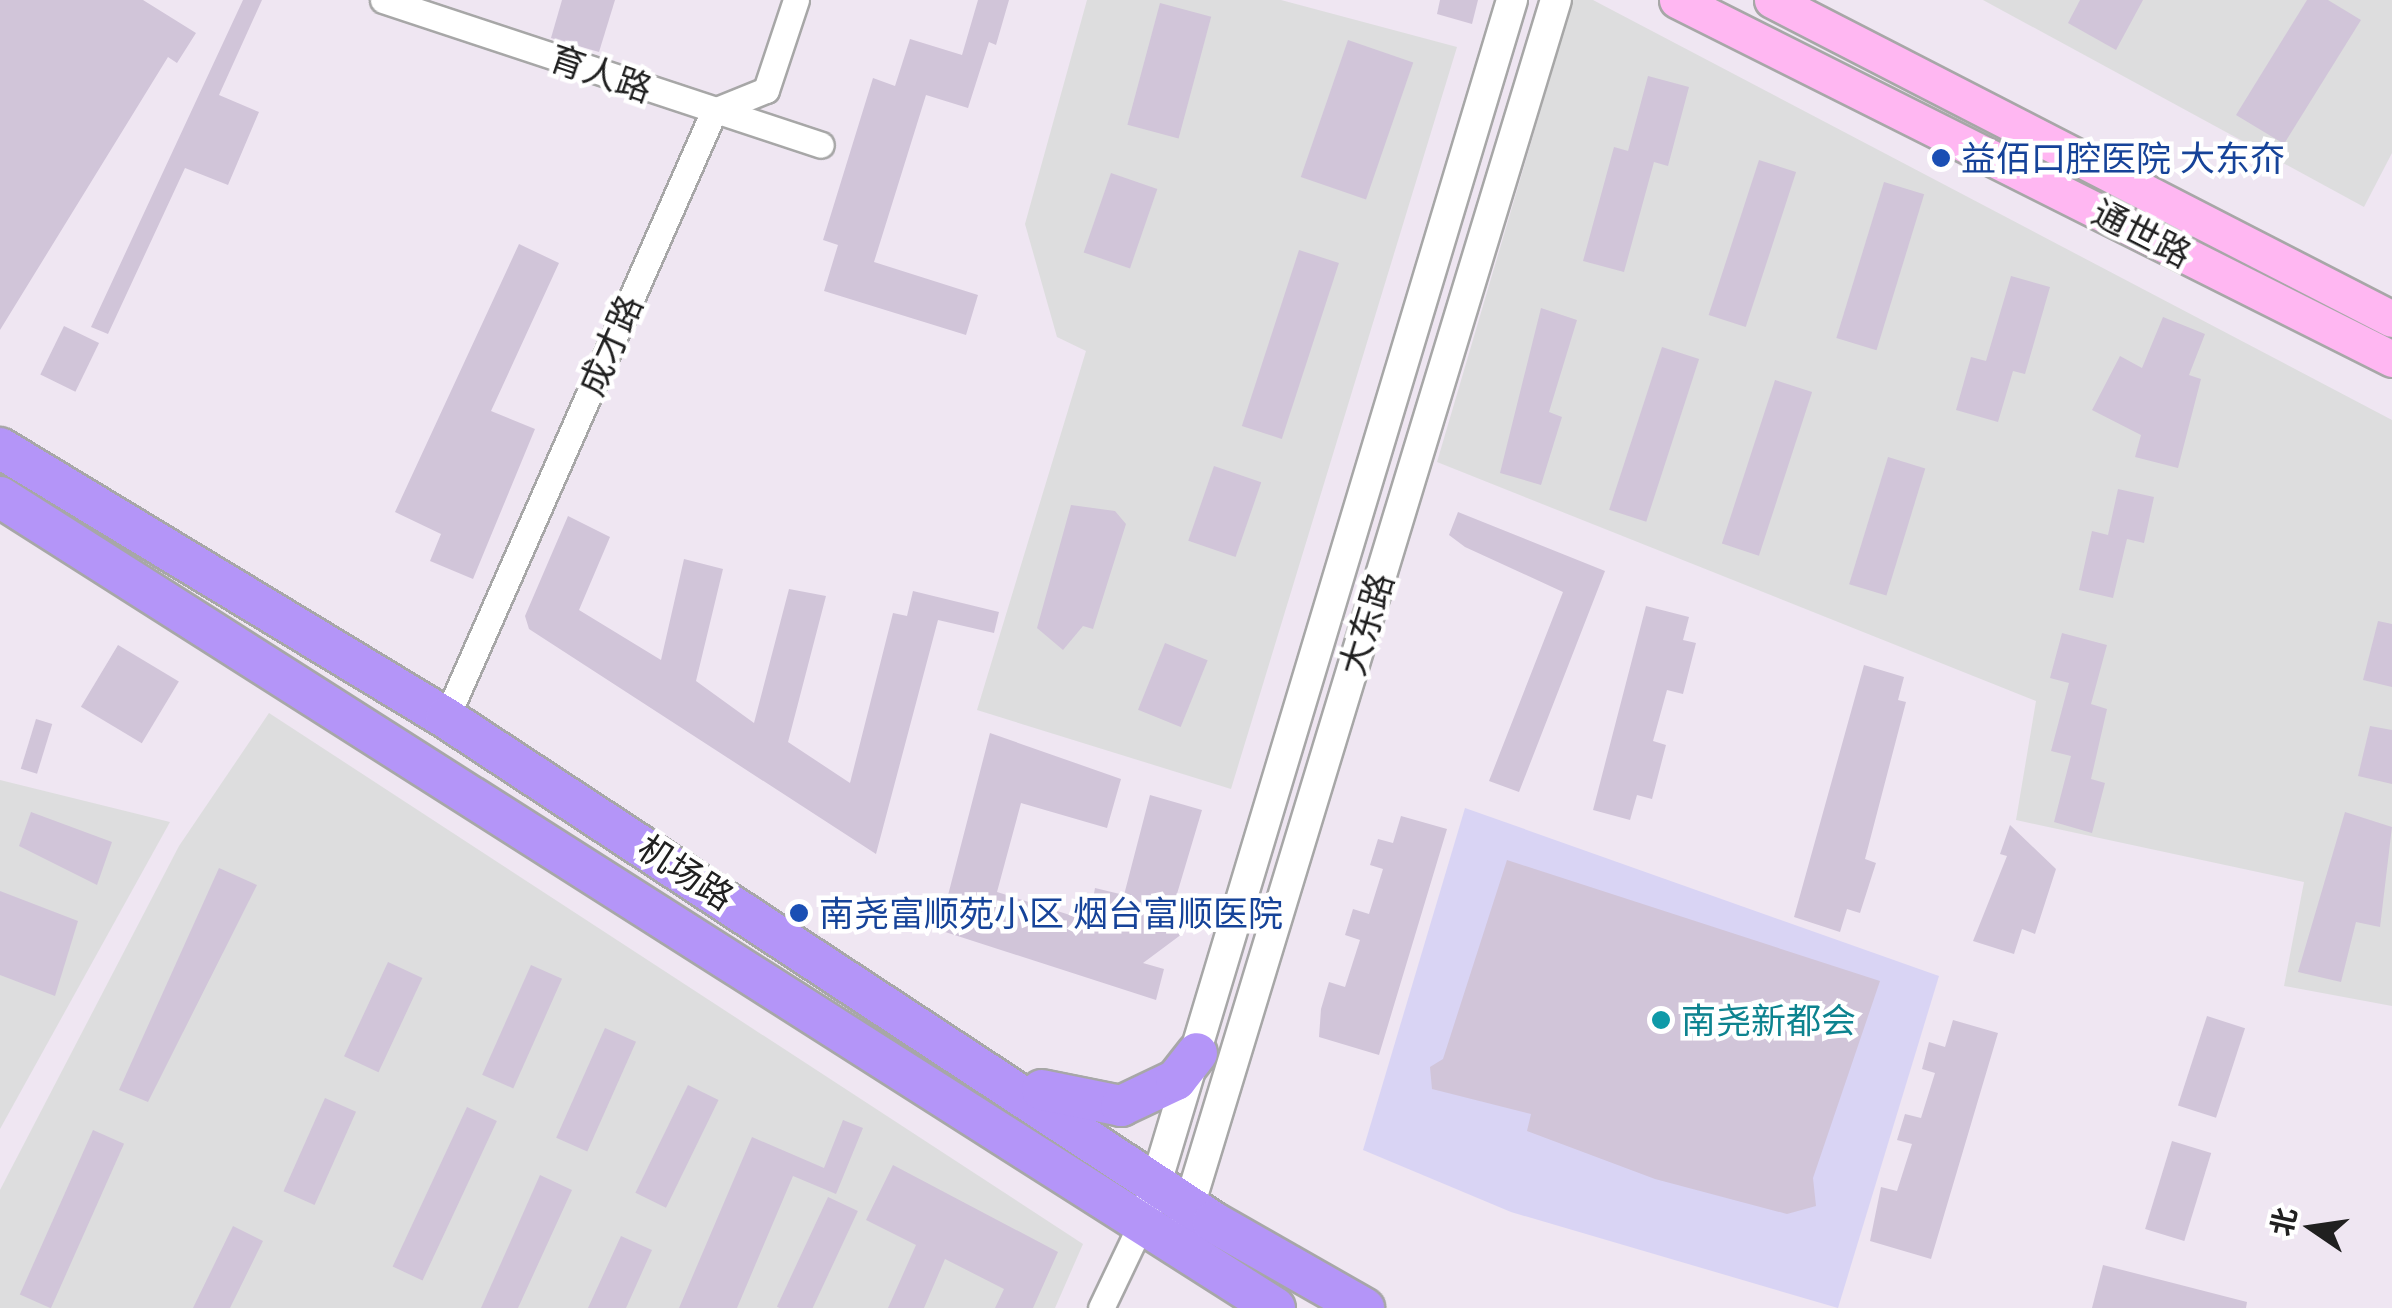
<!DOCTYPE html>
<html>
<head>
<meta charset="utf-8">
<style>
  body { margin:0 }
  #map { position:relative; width:2392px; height:1308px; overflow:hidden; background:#efe6f2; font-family:"Open Sans","Noto Sans SC",sans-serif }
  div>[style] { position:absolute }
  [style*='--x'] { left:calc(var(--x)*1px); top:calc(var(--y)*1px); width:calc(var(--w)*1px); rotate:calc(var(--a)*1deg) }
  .residential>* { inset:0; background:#ddddde }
  .commercial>* { inset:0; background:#d9d4f4 }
  .building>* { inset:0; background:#d1c5d9; transform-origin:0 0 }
  .roads { filter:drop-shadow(2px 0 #a7a7a7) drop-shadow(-2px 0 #a7a7a7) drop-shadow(0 2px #a7a7a7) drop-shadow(0 -2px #a7a7a7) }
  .minor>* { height:25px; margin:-12.5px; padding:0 12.5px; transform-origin:12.5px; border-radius:12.5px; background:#fff }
  .tertiary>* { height:30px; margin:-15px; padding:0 15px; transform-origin:15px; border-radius:15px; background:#fff }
  .secondary>* { height:35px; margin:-17.5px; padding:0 17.5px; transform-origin:17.5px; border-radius:17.5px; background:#ffb7f2 }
  .trunk>* { height:40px; margin:-20px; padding:0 20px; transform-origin:20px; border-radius:20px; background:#b495f8 }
  .dots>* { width:28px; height:28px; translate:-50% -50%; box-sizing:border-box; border:5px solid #fff; border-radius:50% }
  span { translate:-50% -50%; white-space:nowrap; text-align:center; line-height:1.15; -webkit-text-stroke:9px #fff; paint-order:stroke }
  .street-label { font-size:35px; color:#202020 }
  .transit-label { font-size:35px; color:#164399 }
  .left { translate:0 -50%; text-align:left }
  .culture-label { font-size:35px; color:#0d838f }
  .north { position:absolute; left:2262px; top:1178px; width:100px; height:100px; -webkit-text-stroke:8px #fff; paint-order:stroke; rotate:283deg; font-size:28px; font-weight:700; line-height:40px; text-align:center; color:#202020 }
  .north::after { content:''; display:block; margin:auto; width:35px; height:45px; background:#202020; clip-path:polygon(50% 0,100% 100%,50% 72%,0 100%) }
</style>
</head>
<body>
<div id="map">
  <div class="residential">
    <i style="clip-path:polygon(1087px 0,1281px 0,1457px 47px,1231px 789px,977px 710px,1086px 351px,1057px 337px,1025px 224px)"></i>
    <i style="clip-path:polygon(1573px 0,1593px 0,2392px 420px,2392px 1006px,2284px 986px,2304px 882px,2016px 820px,2036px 701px,1437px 462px)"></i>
    <i style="clip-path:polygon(1983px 0,2392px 0,2392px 153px,2364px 207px)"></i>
    <i style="clip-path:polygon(269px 713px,1083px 1244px,1055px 1308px,0 1308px,0 1190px,179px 846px)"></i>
    <i style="clip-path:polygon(0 780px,170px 822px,0 1129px)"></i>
  </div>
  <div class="commercial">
    <i style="clip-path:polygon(1465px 808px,1939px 976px,1838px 1308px,1511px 1212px,1363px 1150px)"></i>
  </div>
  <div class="building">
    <i style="clip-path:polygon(0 0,143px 0,196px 33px,177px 63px,168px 57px,0 330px)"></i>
    <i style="clip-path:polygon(243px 0,262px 0,219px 95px,259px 112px,228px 185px,185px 168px,108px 334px,91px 327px)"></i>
    <i style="clip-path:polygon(562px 0,615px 0,599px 52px,551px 38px)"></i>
    <i style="clip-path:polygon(978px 0,1009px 0,996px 45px,989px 42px,968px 108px,926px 95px,874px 262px,978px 295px,966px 335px,824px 291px,838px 245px,823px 240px,873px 78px,895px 86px,910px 39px,962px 55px)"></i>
    <i style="clip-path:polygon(1440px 0,1478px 0,1472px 24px,1437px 14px)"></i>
    <i style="clip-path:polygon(2080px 0,2143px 0,2116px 50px,2068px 23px)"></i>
    <i style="clip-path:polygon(2307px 0,2328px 0,2361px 20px,2284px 144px,2236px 115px)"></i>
    <i style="left:1160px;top:3px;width:53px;height:126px;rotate:15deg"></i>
    <i style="left:1348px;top:40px;width:69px;height:145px;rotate:19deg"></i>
    <i style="clip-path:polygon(1648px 76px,1689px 87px,1668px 166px,1654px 162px,1624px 272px,1583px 261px,1614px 147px,1628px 151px)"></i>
    <i style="left:1759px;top:160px;width:39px;height:163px;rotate:18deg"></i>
    <i style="left:1111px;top:173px;width:49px;height:84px;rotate:19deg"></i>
    <i style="left:1884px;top:182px;width:42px;height:163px;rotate:17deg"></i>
    <i style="clip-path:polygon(519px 244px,559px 263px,491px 411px,535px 429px,473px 579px,430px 561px,441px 534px,395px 512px)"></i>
    <i style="left:1299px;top:250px;width:42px;height:185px;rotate:18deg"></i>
    <i style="clip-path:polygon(2011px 276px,2050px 287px,2025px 374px,2013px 371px,1998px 422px,1956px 410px,1971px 357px,1986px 361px)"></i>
    <i style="clip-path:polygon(1541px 308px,1577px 320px,1549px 412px,1562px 417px,1541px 485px,1500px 473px)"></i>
    <i style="clip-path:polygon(2163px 317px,2205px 334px,2189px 375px,2201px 379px,2178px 468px,2135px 457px,2141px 435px,2092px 410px,2120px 356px,2142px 368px)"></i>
    <i style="left:64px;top:326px;width:39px;height:54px;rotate:26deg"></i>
    <i style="left:1662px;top:347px;width:39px;height:171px;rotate:18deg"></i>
    <i style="left:1775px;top:380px;width:39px;height:172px;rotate:18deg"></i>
    <i style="left:1888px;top:457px;width:39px;height:133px;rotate:17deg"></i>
    <i style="left:1214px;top:466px;width:50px;height:79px;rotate:19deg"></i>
    <i style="clip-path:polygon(2118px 489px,2154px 497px,2144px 543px,2127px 539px,2113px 598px,2079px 590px,2092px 531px,2108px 535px)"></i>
    <i style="clip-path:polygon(1071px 505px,1115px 511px,1126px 524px,1093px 629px,1083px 626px,1063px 650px,1037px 628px)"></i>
    <i style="clip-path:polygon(1458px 512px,1605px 571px,1519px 792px,1489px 781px,1563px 592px,1465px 547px,1449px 535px)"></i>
    <i style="clip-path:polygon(568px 516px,610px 537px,579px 610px,661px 660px,684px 559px,723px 569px,696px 681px,754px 723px,789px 589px,826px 596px,788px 742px,850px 783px,893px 613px,907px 616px,913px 591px,999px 612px,994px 633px,938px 620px,876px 854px,529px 629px,525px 616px)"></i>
    <i style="clip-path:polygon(1646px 606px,1689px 617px,1683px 640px,1696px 643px,1683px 694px,1667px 690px,1653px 741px,1666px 745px,1652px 799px,1637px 795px,1630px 820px,1593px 810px)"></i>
    <i style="clip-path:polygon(2378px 621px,2392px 624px,2392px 687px,2363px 680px)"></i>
    <i style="clip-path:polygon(2062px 633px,2107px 645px,2091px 704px,2107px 709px,2091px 779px,2105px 783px,2092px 833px,2054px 822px,2071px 756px,2051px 751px,2069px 683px,2050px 678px)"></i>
    <i style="left:1165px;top:643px;width:46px;height:72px;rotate:22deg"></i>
    <i style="left:118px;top:645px;width:71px;height:72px;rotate:31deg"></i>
    <i style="clip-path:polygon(1864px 665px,1904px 677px,1898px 700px,1906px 702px,1865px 859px,1876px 863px,1860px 913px,1847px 909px,1840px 932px,1794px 917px)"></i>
    <i style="left:36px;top:719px;width:17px;height:52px;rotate:17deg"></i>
    <i style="clip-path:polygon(2370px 726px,2392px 730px,2392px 784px,2358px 776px)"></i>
    <i style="clip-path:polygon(990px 733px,1121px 779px,1107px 828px,1021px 803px,997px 892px,1089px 921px,1095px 888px,1124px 895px,1150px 795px,1202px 810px,1171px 914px,1182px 934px,1143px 963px,1164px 969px,1156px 1000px,939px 930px)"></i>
    <i style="clip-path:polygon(31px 812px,112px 842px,97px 885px,19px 846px)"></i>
    <i style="clip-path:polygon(2345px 812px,2392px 827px,2380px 927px,2356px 922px,2341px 982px,2298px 972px)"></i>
    <i style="clip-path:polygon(1401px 816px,1447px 829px,1379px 1055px,1319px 1037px,1321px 1009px,1329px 982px,1345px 987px,1360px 940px,1345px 935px,1353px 909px,1369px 914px,1383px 869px,1370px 865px,1378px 839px,1393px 843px)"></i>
    <i style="clip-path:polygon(2010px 825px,2056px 869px,2035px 934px,2022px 929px,2014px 954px,1973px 941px,2007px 856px,2000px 854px)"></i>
    <i style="clip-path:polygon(1507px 860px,1880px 981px,1813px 1178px,1816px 1206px,1787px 1214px,1655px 1179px,1527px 1131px,1531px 1114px,1432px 1089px,1430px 1067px,1443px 1059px)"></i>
    <i style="clip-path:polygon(219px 868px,257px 885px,148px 1102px,119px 1090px)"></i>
    <i style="clip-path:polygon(0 891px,78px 921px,55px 996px,0 975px)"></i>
    <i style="left:388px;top:962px;width:38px;height:104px;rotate:25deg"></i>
    <i style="left:531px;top:965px;width:34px;height:120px;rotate:24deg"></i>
    <i style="left:2207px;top:1016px;width:40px;height:94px;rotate:18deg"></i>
    <i style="clip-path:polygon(1953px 1020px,1998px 1033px,1931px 1259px,1870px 1241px,1881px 1187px,1897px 1191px,1912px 1144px,1897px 1140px,1905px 1114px,1921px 1118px,1935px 1073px,1922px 1069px,1929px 1042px,1945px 1047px)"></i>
    <i style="left:605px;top:1028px;width:34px;height:120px;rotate:24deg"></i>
    <i style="left:688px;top:1085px;width:34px;height:120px;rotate:26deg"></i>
    <i style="left:325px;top:1098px;width:34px;height:102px;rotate:24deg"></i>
    <i style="left:467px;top:1107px;width:33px;height:176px;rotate:25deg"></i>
    <i style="clip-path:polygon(843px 1120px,863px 1128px,836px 1194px,793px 1176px,737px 1308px,679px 1308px,752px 1137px,824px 1168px)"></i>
    <i style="left:93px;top:1130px;width:34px;height:180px;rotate:24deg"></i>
    <i style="left:2172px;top:1141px;width:41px;height:92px;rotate:17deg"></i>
    <i style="clip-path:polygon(893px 1165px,1058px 1252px,1033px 1308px,995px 1308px,1004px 1289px,945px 1259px,924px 1308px,888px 1308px,916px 1245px,866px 1220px)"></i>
    <i style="clip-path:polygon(540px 1175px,572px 1190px,518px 1308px,481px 1308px)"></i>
    <i style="left:828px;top:1197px;width:33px;height:121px;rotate:25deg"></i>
    <i style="clip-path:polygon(233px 1226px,263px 1241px,230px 1308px,193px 1308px)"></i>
    <i style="clip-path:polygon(621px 1236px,652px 1250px,626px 1308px,588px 1308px)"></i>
    <i style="clip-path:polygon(2103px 1265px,2247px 1302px,2246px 1308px,2092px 1308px)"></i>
  </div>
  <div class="roads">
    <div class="minor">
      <i style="--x:383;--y:0;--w:461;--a:18.3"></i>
      <i style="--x:446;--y:718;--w:664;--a:-66.18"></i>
      <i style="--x:714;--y:111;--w:56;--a:-22"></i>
      <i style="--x:766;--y:90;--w:95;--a:-71.6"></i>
      <i style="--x:1101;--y:1308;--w:93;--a:-64.5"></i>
    </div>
    <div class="tertiary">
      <i style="--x:1150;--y:1203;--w:1256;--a:-73.25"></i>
      <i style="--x:1183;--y:1226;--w:1281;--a:-73.08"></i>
    </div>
    <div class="secondary">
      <i style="--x:1677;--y:0;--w:800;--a:26.66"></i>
      <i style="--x:1772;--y:0;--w:697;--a:27.23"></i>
    </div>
    <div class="trunk">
      <i style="--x:0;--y:448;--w:521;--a:31.19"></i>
      <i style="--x:446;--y:718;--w:918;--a:33.31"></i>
      <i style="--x:1213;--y:1222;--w:174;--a:29.7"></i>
      <i style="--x:0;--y:497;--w:1511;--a:32.46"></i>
      <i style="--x:1042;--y:1090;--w:81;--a:11.4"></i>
      <i style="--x:1121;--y:1106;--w:61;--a:-25.3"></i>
      <i style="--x:1176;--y:1080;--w:34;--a:-52"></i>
    </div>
  </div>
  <div class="dots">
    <i style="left:1941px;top:158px;background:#1a4fb4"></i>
    <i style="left:799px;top:913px;background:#1a4fb4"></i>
    <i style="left:1661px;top:1020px;background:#0f9aa8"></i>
  </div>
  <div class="street-label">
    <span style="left:601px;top:73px;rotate:19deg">育人路</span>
    <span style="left:2142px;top:233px;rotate:27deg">通世路</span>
    <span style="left:610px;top:345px;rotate:-66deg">成才路</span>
    <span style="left:1366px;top:624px;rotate:-73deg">大东路</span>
    <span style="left:686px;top:872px;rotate:33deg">机场路</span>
  </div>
  <div class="transit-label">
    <span class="left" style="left:1961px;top:158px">益佰口腔医院 大东夼</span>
    <span class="left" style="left:819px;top:913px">南尧富顺苑小区 烟台富顺医院</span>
  </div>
  <div class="culture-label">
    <span class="left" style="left:1681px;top:1020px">南尧新都会</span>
  </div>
  <div class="north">北</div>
</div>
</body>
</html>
